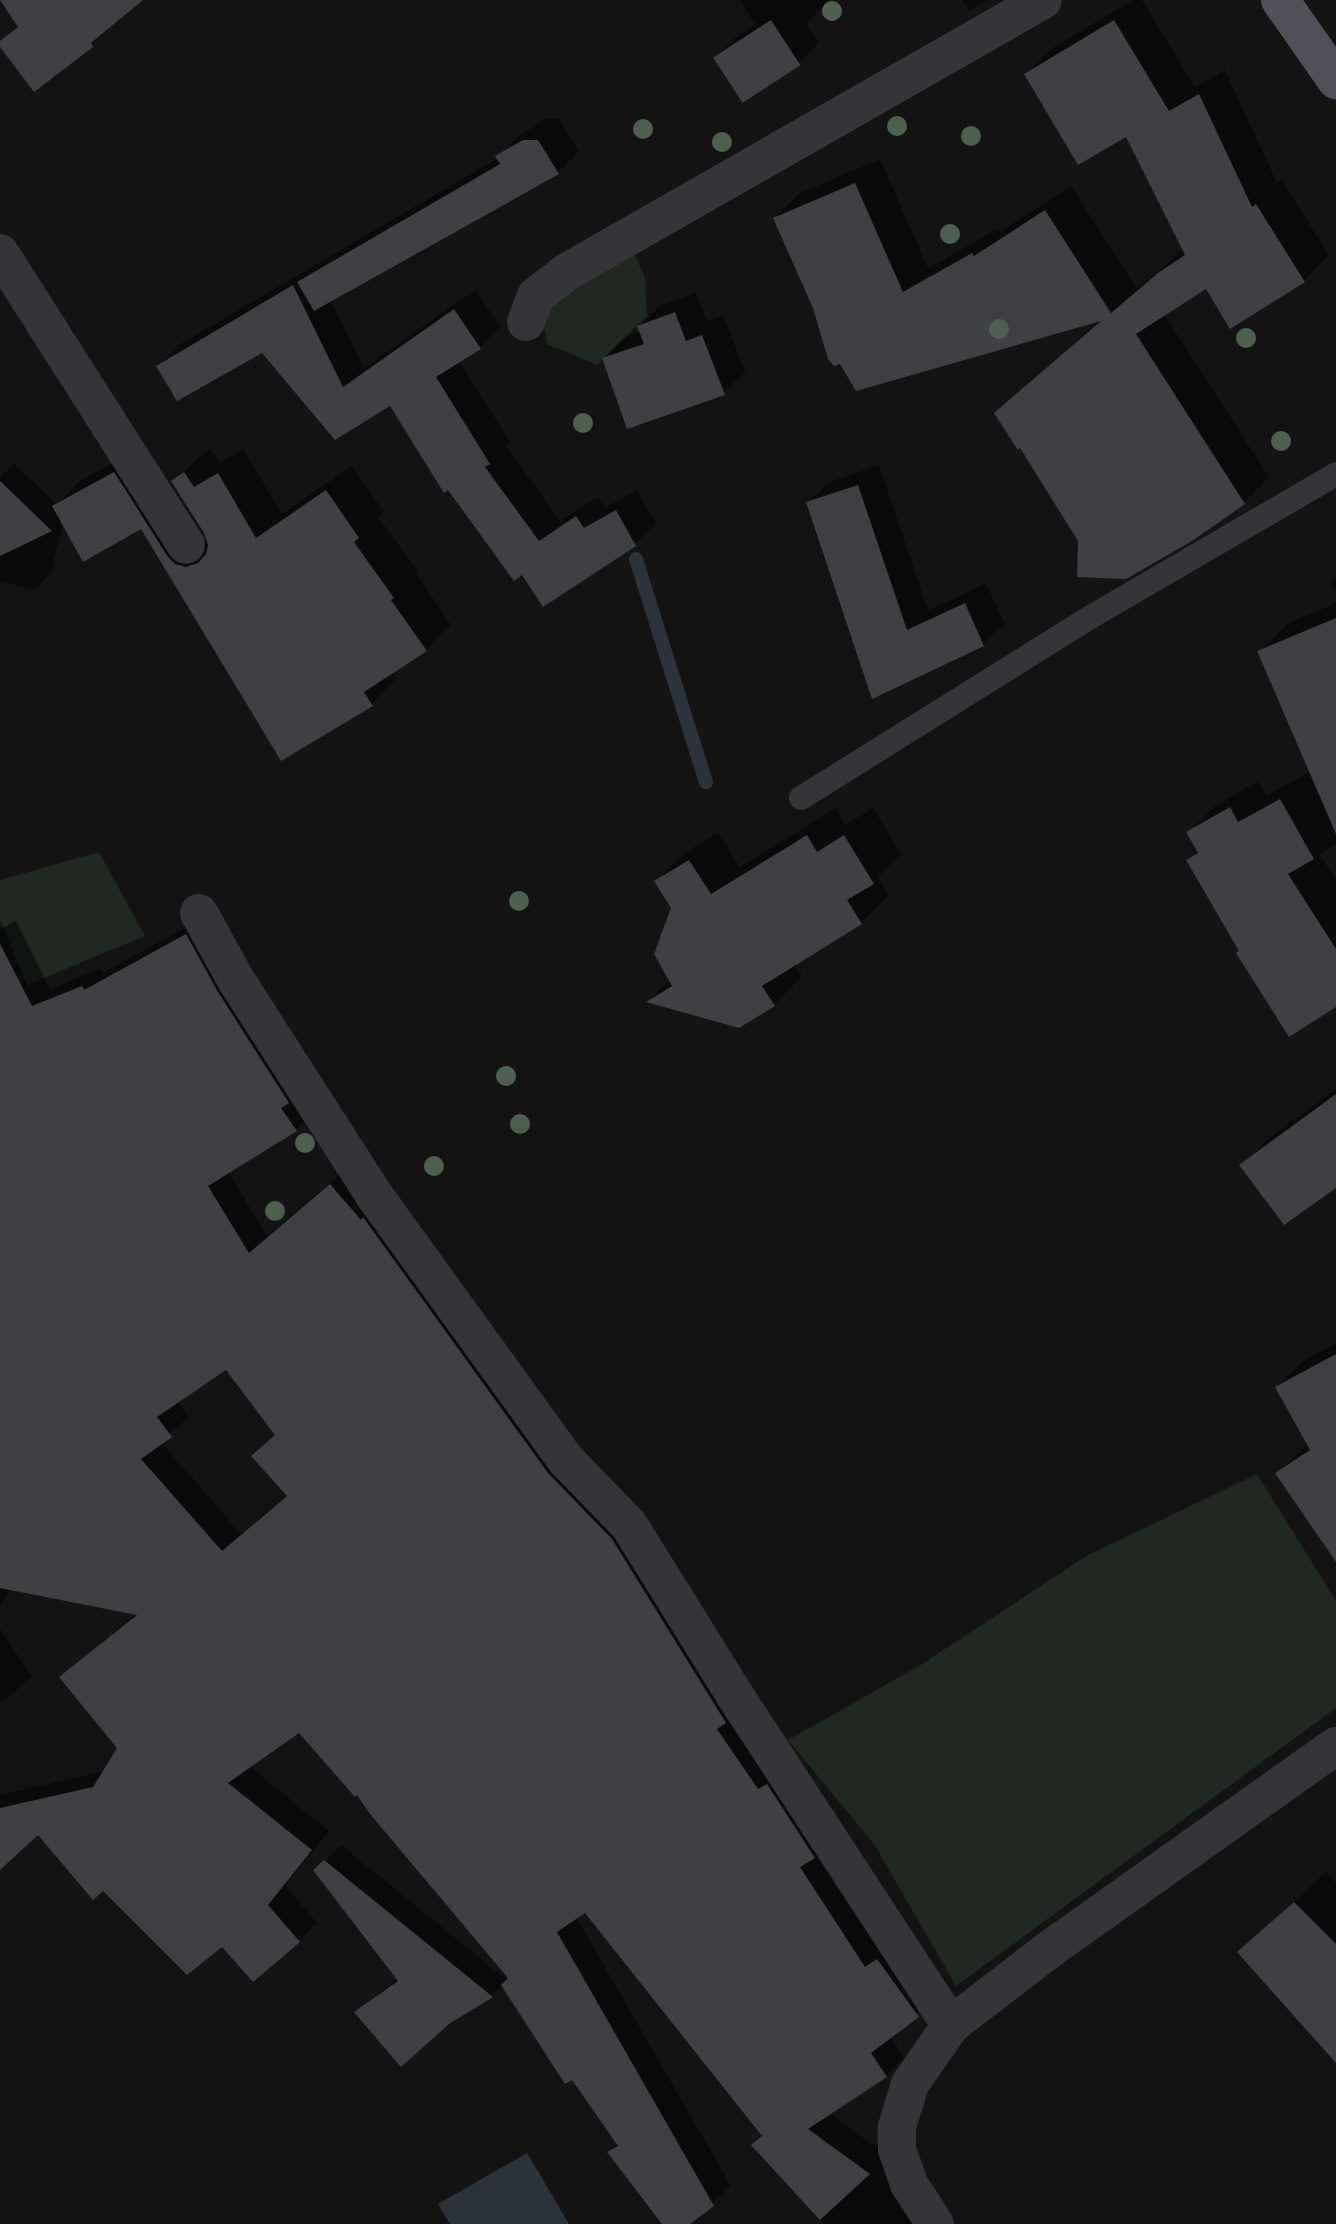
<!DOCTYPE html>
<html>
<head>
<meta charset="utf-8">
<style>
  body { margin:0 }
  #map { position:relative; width:1336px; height:2224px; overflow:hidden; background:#131314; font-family:Quicksand,sans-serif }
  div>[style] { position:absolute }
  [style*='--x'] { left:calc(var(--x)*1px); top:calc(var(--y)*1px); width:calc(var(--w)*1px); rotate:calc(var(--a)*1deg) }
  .green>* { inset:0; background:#1f2720 }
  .water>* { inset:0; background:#2b3239 }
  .shadow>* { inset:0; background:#0007 }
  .stream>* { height:14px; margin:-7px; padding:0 7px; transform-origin:7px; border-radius:7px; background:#2b3239 }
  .building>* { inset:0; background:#3f4044; transform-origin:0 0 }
  .lane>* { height:24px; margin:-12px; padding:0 12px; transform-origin:12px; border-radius:12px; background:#343439 }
  .street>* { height:38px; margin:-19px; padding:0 19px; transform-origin:19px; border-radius:19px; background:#343439 }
  .primary>* { height:38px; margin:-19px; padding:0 19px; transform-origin:19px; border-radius:19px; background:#505158 }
  .trees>* { width:20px; height:20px; margin:-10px; border-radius:50%; background:#4d6050 }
  span { translate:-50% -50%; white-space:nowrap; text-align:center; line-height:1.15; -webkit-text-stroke:6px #0e0e0f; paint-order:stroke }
</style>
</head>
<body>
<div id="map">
  <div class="green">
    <i style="clip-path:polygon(634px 253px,645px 278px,647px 316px,597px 365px,547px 344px,541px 309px)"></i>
    <i style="clip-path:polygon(99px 852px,145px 936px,27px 985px,0 920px,0 880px)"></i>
    <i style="clip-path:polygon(1257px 1474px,1336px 1601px,1336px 1708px,956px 1986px,874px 1844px,788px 1740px,919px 1666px,1088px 1555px)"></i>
  </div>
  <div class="water">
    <i style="clip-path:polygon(527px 2153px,569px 2224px,450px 2224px,438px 2204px)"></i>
  </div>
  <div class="shadow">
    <i style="clip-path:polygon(17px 0,139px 0,92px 45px,0 44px,19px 25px)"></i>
    <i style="clip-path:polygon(740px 0,829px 0,806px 24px,819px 43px,798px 64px,715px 58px,735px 38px,755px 25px)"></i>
    <i style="clip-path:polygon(962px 0,987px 0,970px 11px)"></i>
    <i style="clip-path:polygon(1133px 0,1142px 0,1195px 87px,1225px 70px,1277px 183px,1282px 180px,1329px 255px,1304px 281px,1231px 326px,1206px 286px,1164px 314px,1269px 477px,1244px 502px,1191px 539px,1079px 541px,1021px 446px,996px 413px,1101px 319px,815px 307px,775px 218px,800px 193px,880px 159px,928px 268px,998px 229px,1000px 232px,1071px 186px,1137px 289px,1184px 249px,1126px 135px,1026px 74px,1051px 49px)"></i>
    <i style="clip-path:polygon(546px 119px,559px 119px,579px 151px,558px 172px,331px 300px,364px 368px,475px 290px,501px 327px,480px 348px,459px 361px,510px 442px,506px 446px,560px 521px,598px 497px,605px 508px,637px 490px,656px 523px,635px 544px,523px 572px,390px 404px,335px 438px,262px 351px,158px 366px,179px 345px,498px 158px,519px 136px)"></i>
    <i style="clip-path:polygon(696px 292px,707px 321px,723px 315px,745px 372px,724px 393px,604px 358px,625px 337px,641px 332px,639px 327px,660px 306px)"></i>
    <i style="clip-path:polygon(140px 448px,202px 540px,208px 541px,173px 481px,210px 448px,220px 463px,243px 449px,282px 514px,352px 466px,384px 512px,378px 517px,418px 571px,416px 573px,451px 625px,426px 650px,392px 672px,397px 679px,372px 704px,281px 759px,141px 527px,63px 522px,51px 574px,34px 590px,0 581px,0 478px,14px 464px,57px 504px,80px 481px)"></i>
    <i style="clip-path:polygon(879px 465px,928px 610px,986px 584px,1005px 624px,983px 645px,873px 696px,808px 503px,829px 482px)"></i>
    <i style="clip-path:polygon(1336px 578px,1336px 592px,1331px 583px)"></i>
    <i style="clip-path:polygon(1336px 603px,1336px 844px,1319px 854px,1336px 880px,1336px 1005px,1241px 951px,1188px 860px,1198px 850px,1188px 833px,1215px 806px,1258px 781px,1266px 796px,1311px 771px,1259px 652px,1287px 624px)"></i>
    <i style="clip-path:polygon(836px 808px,845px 825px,873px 808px,901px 854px,878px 877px,889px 895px,861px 923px,794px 964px,802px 976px,774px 1005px,649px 1001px,670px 980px,673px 908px,656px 882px,684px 853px,718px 833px,740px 867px)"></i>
    <i style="clip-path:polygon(evenodd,204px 917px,314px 1111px,296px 1130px,228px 1171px,267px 1236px,349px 1167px,380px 1203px,936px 1997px,890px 2036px,904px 2057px,886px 2076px,829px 2113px,887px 2155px,925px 2224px,825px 2224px,753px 2145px,763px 2135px,585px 1911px,576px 1917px,731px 2186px,687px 2224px,664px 2224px,609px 2152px,618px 2143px,503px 1985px,492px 1995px,448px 2023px,357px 2012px,398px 1978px,316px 1870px,341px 1845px,507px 1980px,510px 1978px,358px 1792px,299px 1731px,249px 1766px,329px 1831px,285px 1886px,317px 1923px,299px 1941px,223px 1944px,103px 1889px,38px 1833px,0 1854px,0 1795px,105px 1771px,119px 1748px,62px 1677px,137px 1613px,12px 1588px,0 1606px,0 929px,16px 921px,50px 989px,100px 969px,103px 973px,204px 917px,226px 1368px,276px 1434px,288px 1494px,241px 1534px,161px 1442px,189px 1417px,177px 1401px,226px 1368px)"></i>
    <i style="clip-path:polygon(1336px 1089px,1336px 1187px,1242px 1165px,1269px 1138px)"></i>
    <i style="clip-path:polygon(1336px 1343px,1336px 1559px,1278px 1473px,1308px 1444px,1277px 1387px,1304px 1360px)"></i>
    <i style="clip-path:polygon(0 1629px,32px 1677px,0 1704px)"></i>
    <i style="clip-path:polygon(1326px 1872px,1336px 1883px,1336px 2024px,1239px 1952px)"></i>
  </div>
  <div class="stream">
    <i style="--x:636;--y:559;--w:234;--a:72.6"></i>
  </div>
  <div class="building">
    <i style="clip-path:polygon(0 0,143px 0,91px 43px,93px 47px,34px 92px,0 47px,0 41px,18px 27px)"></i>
    <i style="left:771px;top:20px;width:54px;height:69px;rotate:57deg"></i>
    <i style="clip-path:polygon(1114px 20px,1169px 111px,1199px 94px,1252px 207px,1256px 204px,1305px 282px,1230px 329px,1206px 289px,1136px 334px,1245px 504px,1192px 541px,1126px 579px,1077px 577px,1078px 541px,1020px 448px,1018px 450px,994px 413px,1101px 321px,856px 391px,840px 364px,834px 366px,828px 359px,813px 308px,773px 218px,855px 183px,903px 292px,972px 253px,974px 256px,1045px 210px,1111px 313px,1158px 273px,1185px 255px,1126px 137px,1078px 165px,1024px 74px)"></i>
    <i style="clip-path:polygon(523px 140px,538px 140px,559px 174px,314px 311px,297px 282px,500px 164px,495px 156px)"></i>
    <i style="clip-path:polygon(293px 285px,343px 387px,454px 309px,481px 349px,436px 377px,490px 464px,485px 467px,539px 541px,576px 516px,584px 528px,616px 510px,636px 546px,543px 607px,522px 575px,514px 581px,448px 490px,444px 493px,390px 406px,335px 440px,262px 353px,177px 401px,156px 366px)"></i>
    <i style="clip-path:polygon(675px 312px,686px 341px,702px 335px,725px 395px,627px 429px,602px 358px,644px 344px,637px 326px)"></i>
    <i style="clip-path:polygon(114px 472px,168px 557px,175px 564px,186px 567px,198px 563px,206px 554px,208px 545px,204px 533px,171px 481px,184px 472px,194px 487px,218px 473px,256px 538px,326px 490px,359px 538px,354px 542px,394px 598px,391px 600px,427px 651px,364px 692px,373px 706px,281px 761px,141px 529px,83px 562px,52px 506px)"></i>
    <i style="clip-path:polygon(0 481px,52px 531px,0 556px)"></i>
    <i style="clip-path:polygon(858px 485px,907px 630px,965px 603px,984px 646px,872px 699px,806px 502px)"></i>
    <i style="clip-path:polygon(1336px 618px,1336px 834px,1257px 651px)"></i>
    <i style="clip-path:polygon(1280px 799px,1314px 859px,1288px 874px,1336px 949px,1336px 1007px,1289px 1037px,1236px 953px,1239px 951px,1186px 860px,1198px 853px,1186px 832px,1230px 807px,1238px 822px)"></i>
    <i style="clip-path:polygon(807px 835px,817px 852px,844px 835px,874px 884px,847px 900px,862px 924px,762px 986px,775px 1006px,739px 1028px,646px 1002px,672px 986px,654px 954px,671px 908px,654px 881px,689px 860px,711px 894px)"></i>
    <i style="clip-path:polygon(evenodd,186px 934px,218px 992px,289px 1103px,281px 1108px,297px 1131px,208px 1186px,249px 1253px,330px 1184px,361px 1220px,363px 1217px,548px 1473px,612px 1539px,726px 1723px,717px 1729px,758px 1789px,767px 1784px,815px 1858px,800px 1867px,865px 1967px,877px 1959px,919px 2017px,871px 2053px,887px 2077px,808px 2129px,870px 2174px,820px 2220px,751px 2145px,762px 2136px,585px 1913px,557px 1932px,714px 2206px,690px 2224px,662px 2224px,607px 2152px,618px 2146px,572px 2080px,565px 2084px,501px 1985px,508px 1978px,370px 1814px,357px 1795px,355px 1797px,299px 1733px,228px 1783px,312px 1850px,268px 1905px,300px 1942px,253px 1982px,222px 1947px,187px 1975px,103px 1891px,93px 1900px,38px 1835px,0 1870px,0 1808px,93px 1787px,117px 1748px,59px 1677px,137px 1615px,0 1588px,0 944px,32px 1006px,82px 986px,84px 990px,186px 934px,226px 1370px,275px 1435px,251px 1456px,287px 1496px,222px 1551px,141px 1459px,172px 1437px,157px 1417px,226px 1370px)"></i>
    <i style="clip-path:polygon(1336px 1094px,1336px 1188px,1284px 1225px,1239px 1165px)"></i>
    <i style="clip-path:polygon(1336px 1354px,1336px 1562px,1275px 1473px,1310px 1450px,1275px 1387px)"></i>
    <i style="clip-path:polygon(324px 1860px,493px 1997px,449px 2024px,401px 2067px,354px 2012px,398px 1981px,313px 1870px)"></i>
    <i style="clip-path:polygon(1294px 1902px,1336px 1944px,1336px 2063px,1237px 1952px)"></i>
  </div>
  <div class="lane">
    <i style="--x:801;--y:798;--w:345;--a:-32"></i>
    <i style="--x:1094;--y:615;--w:280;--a:-30.2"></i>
  </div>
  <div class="street">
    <i style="--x:0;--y:253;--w:346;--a:57.5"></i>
    <i style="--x:526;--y:322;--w:28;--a:-69"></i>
    <i style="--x:536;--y:296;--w:37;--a:-38"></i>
    <i style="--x:565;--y:273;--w:550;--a:-29.73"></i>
    <i style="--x:199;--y:913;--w:77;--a:61.1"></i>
    <i style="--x:236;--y:980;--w:255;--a:57.3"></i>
    <i style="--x:374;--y:1195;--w:327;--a:54.1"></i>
    <i style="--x:566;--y:1460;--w:91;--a:45.9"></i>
    <i style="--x:629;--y:1525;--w:199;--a:58.1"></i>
    <i style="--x:734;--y:1694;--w:396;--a:56.8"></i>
    <i style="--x:935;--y:2224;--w:48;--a:-123"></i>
    <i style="--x:909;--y:2184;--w:36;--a:-109"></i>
    <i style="--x:897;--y:2150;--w:23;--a:-90"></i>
    <i style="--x:897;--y:2127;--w:45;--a:-73.2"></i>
    <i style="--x:910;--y:2084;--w:72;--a:-55.2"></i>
    <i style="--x:951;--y:2025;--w:125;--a:-37.5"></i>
    <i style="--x:1050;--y:1949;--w:351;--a:-35.4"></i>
  </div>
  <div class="primary">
    <i style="--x:1280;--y:0;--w:98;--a:55"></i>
  </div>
  <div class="trees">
    <i style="left:832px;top:11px"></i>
    <i style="left:897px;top:126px"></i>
    <i style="left:643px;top:129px"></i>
    <i style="left:971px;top:136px"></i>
    <i style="left:722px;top:142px"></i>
    <i style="left:950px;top:234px"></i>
    <i style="left:999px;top:329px"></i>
    <i style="left:1246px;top:338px"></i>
    <i style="left:583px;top:423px"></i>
    <i style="left:1281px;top:441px"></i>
    <i style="left:519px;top:901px"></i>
    <i style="left:506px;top:1076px"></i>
    <i style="left:520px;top:1124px"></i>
    <i style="left:305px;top:1143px"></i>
    <i style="left:434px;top:1166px"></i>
    <i style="left:275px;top:1211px"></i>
  </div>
</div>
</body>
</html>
